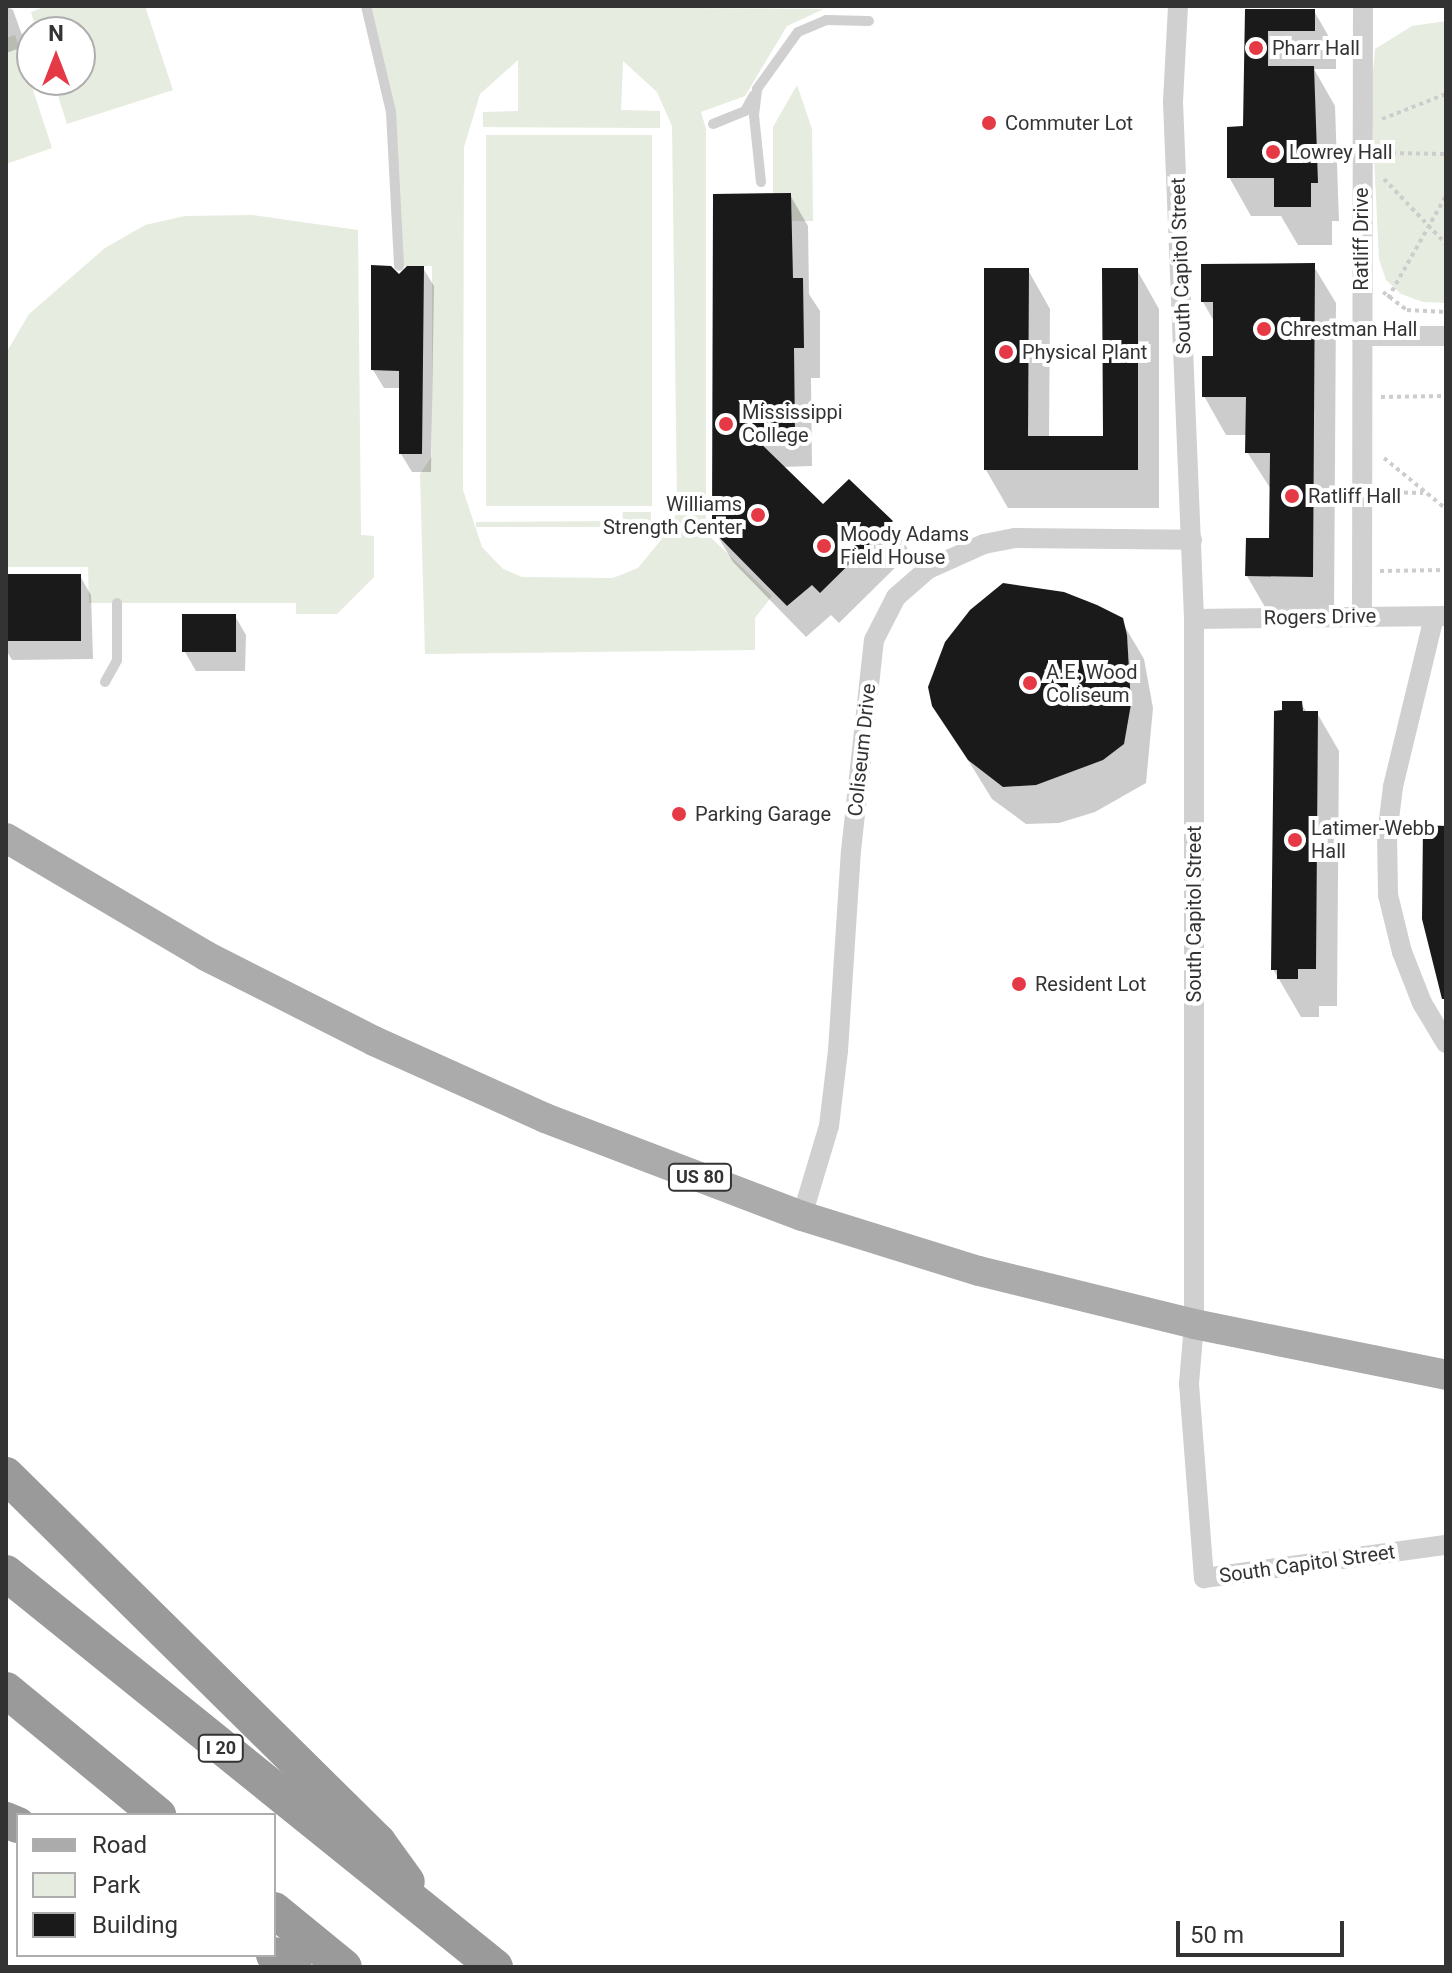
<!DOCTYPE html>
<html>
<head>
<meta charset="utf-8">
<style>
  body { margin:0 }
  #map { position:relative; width:1452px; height:1973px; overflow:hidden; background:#fff; font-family:Roboto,sans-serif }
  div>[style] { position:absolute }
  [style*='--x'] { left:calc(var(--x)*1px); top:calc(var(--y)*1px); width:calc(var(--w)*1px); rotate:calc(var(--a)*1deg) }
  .green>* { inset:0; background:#e6ecdf; transform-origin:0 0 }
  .shadow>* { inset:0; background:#0003 }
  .building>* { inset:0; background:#1a1a1a; transform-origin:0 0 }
  .path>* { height:4px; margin-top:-2px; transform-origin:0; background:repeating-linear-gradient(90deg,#cdcdcd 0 4px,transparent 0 8px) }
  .service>* { height:10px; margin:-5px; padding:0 5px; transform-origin:5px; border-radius:5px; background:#d0d0d0 }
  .minor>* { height:20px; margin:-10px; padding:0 10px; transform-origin:10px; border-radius:10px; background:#d0d0d0 }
  .primary>* { height:30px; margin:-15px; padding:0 15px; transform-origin:15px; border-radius:15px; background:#ababab }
  .motorway>* { height:36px; margin:-18px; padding:0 18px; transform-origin:18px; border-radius:18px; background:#9a9a9a }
  .dots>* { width:22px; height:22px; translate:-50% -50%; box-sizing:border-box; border:4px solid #fff; border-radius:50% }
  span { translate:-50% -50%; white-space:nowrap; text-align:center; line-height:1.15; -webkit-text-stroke:8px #fff; paint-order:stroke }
  .shield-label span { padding:2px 6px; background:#fff; border:2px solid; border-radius:6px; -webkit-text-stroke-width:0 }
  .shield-label { font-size:18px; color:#333; font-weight:700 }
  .poi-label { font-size:20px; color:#333 }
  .left { translate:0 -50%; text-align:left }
  .right { translate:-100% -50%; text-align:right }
  .street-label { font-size:20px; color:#333 }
  .frame { position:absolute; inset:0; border:8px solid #333; pointer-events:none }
  .legend { position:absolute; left:16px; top:1813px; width:260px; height:144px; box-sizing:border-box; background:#fff; border:2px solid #adadad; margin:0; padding:10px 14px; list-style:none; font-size:24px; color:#333 }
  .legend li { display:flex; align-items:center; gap:16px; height:40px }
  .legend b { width:40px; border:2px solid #adadad }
  .north { position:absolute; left:16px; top:16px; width:80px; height:80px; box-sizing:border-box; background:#fff; border:2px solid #adadad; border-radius:50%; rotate:0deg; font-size:22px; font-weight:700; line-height:32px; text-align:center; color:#333 }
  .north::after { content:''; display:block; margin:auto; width:28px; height:36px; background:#e63946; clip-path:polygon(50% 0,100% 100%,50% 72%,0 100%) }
  .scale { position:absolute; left:1176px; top:1921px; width:168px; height:36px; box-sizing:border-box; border:4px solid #333; border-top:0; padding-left:10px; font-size:24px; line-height:28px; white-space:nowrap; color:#333; -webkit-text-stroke:6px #fff; paint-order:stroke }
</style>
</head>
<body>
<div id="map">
  <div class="green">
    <i style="clip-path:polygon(47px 6px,145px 6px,173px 90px,67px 124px,53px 80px,80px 80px,80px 32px,37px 32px,31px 12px)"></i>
    <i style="clip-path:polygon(evenodd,366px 6px,824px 9px,787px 26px,745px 96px,701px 112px,706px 129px,706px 533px,772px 596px,755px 618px,755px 650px,425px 654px,420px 474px,432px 456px,432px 266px,399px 266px,391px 112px,366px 6px,518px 60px,518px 111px,483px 112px,483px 127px,660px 128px,660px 111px,621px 110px,623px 61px,657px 92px,672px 126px,677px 502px,661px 540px,638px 568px,613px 578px,522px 577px,503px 569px,482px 547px,463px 490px,464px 147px,480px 94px,518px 60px)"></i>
    <i style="clip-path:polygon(1446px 21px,1446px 303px,1423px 302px,1401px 294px,1386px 280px,1379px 259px,1371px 96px,1375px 49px,1412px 26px)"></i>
    <i style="clip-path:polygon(15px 35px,52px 148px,6px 164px,6px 38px)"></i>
    <i style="clip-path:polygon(797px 85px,812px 129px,813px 221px,792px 221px,791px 193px,773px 193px,773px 127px)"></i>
    <i style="left:486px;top:135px;width:166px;height:371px"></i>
    <i style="clip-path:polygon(253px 215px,358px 230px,361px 535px,374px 536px,374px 577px,337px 614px,296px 614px,296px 603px,89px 603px,88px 567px,6px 567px,6px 353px,29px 314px,105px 248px,145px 225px,185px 216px)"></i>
    <i style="clip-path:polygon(623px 512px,651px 512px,651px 521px,665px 521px,665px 526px,652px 526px,651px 535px,623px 535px,622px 527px,476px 527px,476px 522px,622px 521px)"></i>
  </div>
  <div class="shadow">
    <i style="clip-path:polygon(6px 6px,13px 10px,26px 46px,6px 53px)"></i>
    <i style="clip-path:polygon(1247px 11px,1314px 11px,1336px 49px,1336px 69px,1314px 69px,1335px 106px,1339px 221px,1332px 221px,1332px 245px,1298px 245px,1281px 216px,1251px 216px,1229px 177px,1245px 128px)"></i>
    <i style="clip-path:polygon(790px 195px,808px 226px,809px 294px,820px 311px,820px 378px,811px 378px,812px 466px,782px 467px,823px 507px,892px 522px,910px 553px,839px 623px,831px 615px,806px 637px,733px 562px,714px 530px)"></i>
    <i style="clip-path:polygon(1313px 265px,1336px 303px,1334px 615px,1269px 614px,1247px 576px,1271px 540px,1272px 491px,1247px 452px,1247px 435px,1226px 435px,1204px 396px,1215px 358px,1215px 323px,1203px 302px)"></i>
    <i style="clip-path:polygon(423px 268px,434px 286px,431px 472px,412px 472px,401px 454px,401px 388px,384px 388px,373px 370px,399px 277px)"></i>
    <i style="clip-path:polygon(1028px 270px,1050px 309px,1049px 438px,1105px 438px,1137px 270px,1159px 309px,1159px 508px,1008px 508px,986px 470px)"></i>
    <i style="clip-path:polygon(6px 576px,80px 576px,91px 595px,93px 659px,12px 660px,6px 650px)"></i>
    <i style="clip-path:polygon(235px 616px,246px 635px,245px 671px,196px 671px,185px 652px)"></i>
    <i style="clip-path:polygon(1121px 620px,1144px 659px,1153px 708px,1146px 783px,1095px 812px,1059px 823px,1026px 824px,992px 799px,934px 705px)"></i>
    <i style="clip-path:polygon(1301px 703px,1307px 713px,1317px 713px,1339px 751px,1337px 1006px,1319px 1006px,1319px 1017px,1301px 1017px,1273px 969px)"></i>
  </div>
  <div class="building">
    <i style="clip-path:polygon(1245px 9px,1315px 9px,1315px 31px,1268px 31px,1268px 66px,1314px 66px,1318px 183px,1311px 183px,1311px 207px,1274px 207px,1274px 178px,1227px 178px,1227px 127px,1243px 126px)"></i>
    <i style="clip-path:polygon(791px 193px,793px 278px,803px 278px,804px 348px,794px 348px,795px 435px,753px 436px,823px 504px,849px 479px,893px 521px,820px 593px,812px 585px,787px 606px,712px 530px,713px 194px)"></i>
    <i style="clip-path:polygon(1315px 263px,1313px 577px,1245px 576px,1246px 538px,1269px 538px,1270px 453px,1245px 453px,1246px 397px,1202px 397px,1202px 356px,1213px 356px,1213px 302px,1201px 302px,1201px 264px)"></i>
    <i style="clip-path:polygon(371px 265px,391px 266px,399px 274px,407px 266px,424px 266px,422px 454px,399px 454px,399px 371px,371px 370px)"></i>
    <i style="clip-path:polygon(984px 268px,1029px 268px,1028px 436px,1103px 436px,1102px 268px,1138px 268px,1138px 470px,984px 470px)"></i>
    <i style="left:6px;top:574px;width:75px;height:67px"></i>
    <i style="clip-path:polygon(1003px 583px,1064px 592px,1097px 605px,1123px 618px,1127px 635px,1131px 704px,1124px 744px,1103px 760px,1036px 785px,1003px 787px,968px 760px,932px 706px,928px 687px,945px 642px,970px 610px)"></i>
    <i style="left:182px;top:614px;width:54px;height:38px"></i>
    <i style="clip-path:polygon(1282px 701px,1302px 701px,1303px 711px,1318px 711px,1316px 969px,1298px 969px,1298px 979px,1277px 979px,1277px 970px,1271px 970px,1274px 711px,1282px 710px)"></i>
    <i style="clip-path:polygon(1423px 825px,1446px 826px,1446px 999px,1442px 999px,1422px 919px)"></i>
  </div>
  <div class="path">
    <i style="--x:1382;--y:119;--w:69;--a:-21.3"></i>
    <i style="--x:1384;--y:153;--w:62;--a:0.9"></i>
    <i style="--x:1384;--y:179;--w:90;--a:46.4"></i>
    <i style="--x:1383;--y:292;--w:30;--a:37"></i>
    <i style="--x:1407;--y:310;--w:39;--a:3"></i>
    <i style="--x:1388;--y:298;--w:117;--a:-60.4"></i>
    <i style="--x:1381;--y:397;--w:65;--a:-0.9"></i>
    <i style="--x:1384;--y:458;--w:80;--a:39.4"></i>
    <i style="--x:1380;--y:492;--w:43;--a:1.3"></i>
    <i style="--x:1380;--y:571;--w:66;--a:-0.9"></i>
  </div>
  <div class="service">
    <i style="--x:366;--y:6;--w:109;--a:76.7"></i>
    <i style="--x:391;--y:112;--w:154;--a:87"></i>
    <i style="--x:713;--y:124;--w:35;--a:-22"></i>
    <i style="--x:745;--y:111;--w:18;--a:-61"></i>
    <i style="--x:761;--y:182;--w:67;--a:-96"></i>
    <i style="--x:754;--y:115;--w:26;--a:-83"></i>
    <i style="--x:757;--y:89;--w:70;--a:-54.3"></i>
    <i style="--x:798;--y:32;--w:30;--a:-23"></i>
    <i style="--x:826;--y:20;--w:43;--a:1.3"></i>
    <i style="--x:105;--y:682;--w:25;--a:-61"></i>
    <i style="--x:117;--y:660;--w:57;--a:-90"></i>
  </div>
  <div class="minor">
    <i style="--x:1178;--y:6;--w:96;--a:93"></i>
    <i style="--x:1173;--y:102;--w:517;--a:87.67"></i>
    <i style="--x:1194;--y:619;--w:705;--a:90"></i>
    <i style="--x:1194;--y:1324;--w:60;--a:94.8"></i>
    <i style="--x:1189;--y:1384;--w:195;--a:85.6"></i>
    <i style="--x:1204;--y:1578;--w:244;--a:-7.8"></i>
    <i style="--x:1361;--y:336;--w:85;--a:0"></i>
    <i style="--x:1362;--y:616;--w:610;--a:-89.91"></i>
    <i style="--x:1434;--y:617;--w:175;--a:103.6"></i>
    <i style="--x:1393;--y:787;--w:48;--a:97.1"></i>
    <i style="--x:1387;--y:835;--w:60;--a:89"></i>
    <i style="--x:1388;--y:895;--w:59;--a:76.2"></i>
    <i style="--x:1402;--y:952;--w:55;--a:68.6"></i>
    <i style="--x:1422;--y:1003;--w:47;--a:59"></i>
    <i style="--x:1194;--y:619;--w:252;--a:-0.7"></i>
    <i style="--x:802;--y:1216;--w:94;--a:-73.3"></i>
    <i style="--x:829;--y:1126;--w:76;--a:-83.2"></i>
    <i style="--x:838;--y:1051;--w:200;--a:-86.3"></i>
    <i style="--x:851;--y:851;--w:212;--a:-83.8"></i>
    <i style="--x:874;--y:640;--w:48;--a:-62.9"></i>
    <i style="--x:896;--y:597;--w:43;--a:-41.2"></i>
    <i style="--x:928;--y:569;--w:61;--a:-24.1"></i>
    <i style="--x:984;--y:544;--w:32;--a:-11"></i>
    <i style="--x:1015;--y:538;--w:177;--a:0.6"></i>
  </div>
  <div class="primary">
    <i style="--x:6;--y:838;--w:232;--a:30.5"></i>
    <i style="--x:206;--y:956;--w:188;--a:26.8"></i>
    <i style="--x:374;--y:1041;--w:188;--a:24.2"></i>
    <i style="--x:545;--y:1118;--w:275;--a:20.9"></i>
    <i style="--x:802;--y:1216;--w:185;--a:17.3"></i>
    <i style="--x:979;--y:1271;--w:221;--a:13.8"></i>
    <i style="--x:1194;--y:1324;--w:257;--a:11.4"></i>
  </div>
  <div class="motorway">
    <i style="--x:6;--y:1475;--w:523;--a:44.61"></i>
    <i style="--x:378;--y:1842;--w:49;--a:54.1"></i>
    <i style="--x:6;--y:1573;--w:628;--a:38.86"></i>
    <i style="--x:6;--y:1690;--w:197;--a:39.4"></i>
    <i style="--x:6;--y:1820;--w:13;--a:23"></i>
    <i style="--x:274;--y:1910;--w:90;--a:39.2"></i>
    <i style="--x:274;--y:1955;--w:23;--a:31"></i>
  </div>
  <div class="dots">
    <i style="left:1256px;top:48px;background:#e63946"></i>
    <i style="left:989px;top:123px;background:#e63946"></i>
    <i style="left:1273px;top:152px;background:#e63946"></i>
    <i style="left:1264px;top:329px;background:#e63946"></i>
    <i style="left:1006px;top:352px;background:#e63946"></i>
    <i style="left:726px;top:424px;background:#e63946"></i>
    <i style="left:1292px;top:496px;background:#e63946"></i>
    <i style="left:758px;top:515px;background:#e63946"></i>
    <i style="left:824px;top:546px;background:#e63946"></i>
    <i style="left:1030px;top:683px;background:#e63946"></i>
    <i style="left:679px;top:814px;background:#e63946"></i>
    <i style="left:1295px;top:840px;background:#e63946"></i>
    <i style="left:1019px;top:984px;background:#e63946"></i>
  </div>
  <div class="shield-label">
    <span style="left:700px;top:1177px">US 80</span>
    <span style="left:221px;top:1748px">I 20</span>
  </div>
  <div class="poi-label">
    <span class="left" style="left:1272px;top:48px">Pharr Hall</span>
    <span class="left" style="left:1005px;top:123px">Commuter Lot</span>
    <span class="left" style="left:1289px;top:152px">Lowrey Hall</span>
    <span class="left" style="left:1280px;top:329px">Chrestman Hall</span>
    <span class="left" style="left:1022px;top:352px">Physical Plant</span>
    <span class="left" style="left:742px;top:424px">Mississippi<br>College</span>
    <span class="left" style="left:1308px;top:496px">Ratliff Hall</span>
    <span class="right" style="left:742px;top:516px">Williams<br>Strength Center</span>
    <span class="left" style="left:840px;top:546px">Moody Adams<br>Field House</span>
    <span class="left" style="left:1046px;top:684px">A.E. Wood<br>Coliseum</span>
    <span class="left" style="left:695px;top:814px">Parking Garage</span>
    <span class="left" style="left:1311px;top:840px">Latimer-Webb<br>Hall</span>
    <span class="left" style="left:1035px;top:984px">Resident Lot</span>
  </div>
  <div class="street-label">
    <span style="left:1361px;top:239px;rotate:-90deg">Ratliff Drive</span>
    <span style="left:1181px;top:266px;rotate:-92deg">South Capitol Street</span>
    <span style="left:1320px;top:617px;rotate:-1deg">Rogers Drive</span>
    <span style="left:862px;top:750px;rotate:-84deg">Coliseum Drive</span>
    <span style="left:1194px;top:914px;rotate:-90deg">South Capitol Street</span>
    <span style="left:1307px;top:1564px;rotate:-8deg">South Capitol Street</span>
  </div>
  <div class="frame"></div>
  <ul class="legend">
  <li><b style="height:10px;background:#ababab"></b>Road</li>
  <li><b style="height:22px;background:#e6ecdf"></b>Park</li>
  <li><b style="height:22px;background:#1a1a1a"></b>Building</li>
  </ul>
  <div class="north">N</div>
  <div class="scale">50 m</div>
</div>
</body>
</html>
